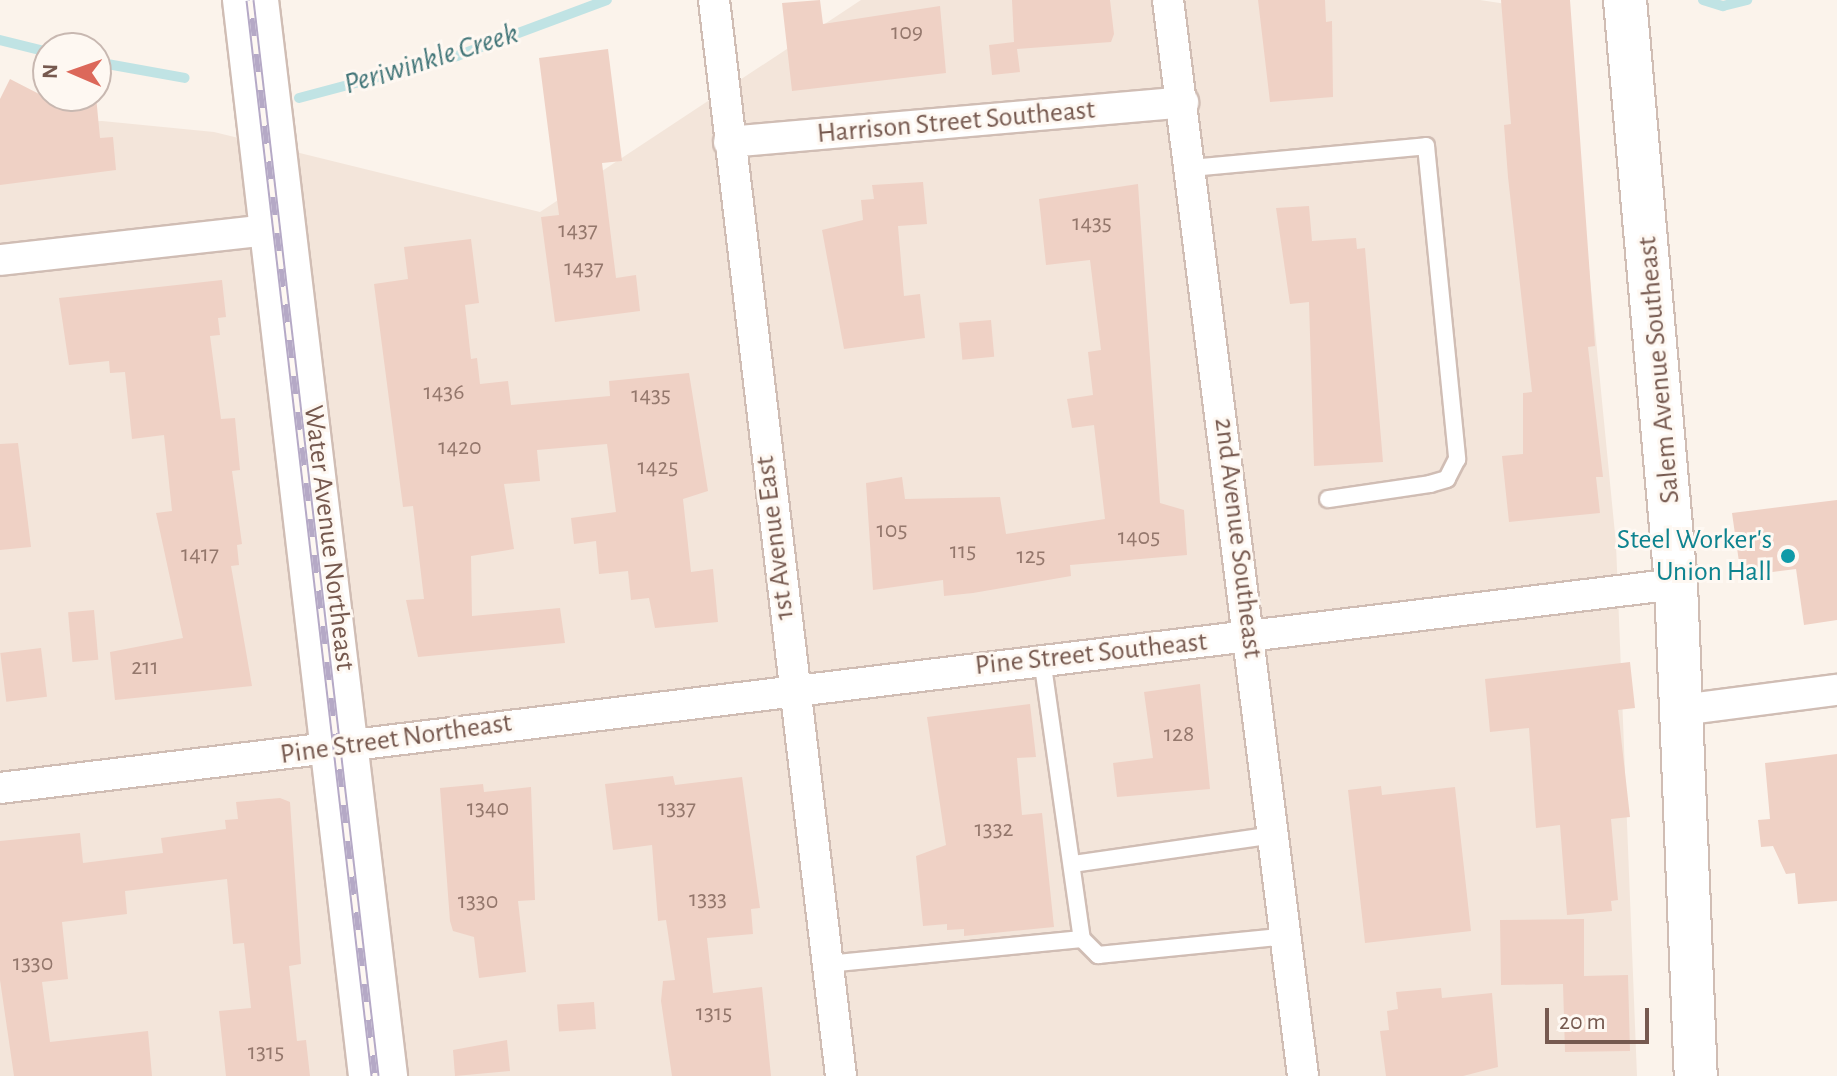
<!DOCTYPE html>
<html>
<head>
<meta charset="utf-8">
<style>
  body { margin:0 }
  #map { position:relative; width:1837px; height:1076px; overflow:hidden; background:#fbf3eb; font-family:"Alegreya Sans",sans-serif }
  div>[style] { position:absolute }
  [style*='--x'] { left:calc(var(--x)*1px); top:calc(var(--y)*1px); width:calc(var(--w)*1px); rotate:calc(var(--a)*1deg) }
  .residential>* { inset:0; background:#f3e5da }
  .stream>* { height:10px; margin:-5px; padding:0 5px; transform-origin:5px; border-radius:5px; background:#c0e3e4 }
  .building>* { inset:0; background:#efd1c5; transform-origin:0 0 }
  .roads { filter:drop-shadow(2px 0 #d0bdb4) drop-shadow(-2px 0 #d0bdb4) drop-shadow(0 2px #d0bdb4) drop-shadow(0 -2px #d0bdb4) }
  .lane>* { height:16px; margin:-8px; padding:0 8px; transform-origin:8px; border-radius:8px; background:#fff }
  .street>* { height:30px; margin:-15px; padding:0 15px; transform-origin:15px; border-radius:15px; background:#fff }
  .secondary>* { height:42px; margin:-21px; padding:0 21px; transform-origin:21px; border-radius:21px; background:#fff }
  .rail>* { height:9px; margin-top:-4.5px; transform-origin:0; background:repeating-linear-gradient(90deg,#fef8f2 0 18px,#b5a9c6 0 36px); box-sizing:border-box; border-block:2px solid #b5a9c6 }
  .dots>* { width:22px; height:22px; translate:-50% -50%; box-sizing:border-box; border:4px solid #fef8f2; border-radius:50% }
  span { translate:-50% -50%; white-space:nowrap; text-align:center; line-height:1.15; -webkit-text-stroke:6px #fef8f2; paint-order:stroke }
  .number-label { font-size:24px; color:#94776c }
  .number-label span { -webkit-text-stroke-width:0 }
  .street-label { font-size:28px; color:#76594f }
  .culture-label { font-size:28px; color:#0d838f }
  .right { translate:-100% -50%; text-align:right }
  .water-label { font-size:30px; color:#437679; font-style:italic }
  .north { position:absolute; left:32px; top:32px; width:80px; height:80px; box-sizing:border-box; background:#fef8f2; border:2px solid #c8b8b1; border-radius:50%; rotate:272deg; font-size:22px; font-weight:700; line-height:32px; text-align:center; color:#76594f }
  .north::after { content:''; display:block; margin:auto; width:28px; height:36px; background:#dc685a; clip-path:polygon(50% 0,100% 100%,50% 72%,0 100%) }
  .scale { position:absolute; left:1545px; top:1008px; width:104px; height:36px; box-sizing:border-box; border:4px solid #76594f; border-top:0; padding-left:10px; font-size:24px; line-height:28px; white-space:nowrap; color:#76594f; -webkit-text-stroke:6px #fef8f2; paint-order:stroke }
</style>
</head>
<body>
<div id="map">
  <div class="residential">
    <i style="clip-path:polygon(861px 0,1480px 0,1564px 13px,1616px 544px,1637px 1076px,0 1076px,0 126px,102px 121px,214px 132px,540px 212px)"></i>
  </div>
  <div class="stream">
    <i style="--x:1703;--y:0;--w:21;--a:17"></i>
    <i style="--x:1723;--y:6;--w:25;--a:-14"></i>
    <i style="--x:0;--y:40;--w:49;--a:14"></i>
    <i style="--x:96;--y:62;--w:90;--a:10.2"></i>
    <i style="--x:299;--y:98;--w:163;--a:-14.9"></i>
    <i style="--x:457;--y:56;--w:160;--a:-20.5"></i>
  </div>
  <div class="building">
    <i style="clip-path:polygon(820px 0,823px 24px,940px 6px,946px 73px,792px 91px,782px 3px)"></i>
    <i style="clip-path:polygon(1012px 0,1110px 0,1114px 34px,1111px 42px,1017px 49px,1020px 72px,992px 75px,989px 45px,1014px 42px)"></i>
    <i style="clip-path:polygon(1258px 0,1325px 0,1326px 22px,1332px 21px,1333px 97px,1270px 102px)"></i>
    <i style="clip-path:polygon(1501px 0,1570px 0,1595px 346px,1588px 347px,1603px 477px,1596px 477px,1600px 513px,1509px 522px,1502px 456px,1523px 454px,1523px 393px,1532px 392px,1508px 177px,1504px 125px,1511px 124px)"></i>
    <i style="clip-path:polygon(608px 49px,622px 161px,602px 163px,616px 278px,636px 275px,640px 311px,555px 322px,541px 217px,559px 215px,539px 58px)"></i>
    <i style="clip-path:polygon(10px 79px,43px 96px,96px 96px,100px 138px,113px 137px,116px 170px,0 185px,0 99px)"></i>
    <i style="clip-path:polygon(923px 182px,927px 224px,898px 226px,904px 296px,920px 294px,925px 338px,844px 349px,822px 230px,863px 220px,861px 200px,874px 199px,872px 185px)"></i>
    <i style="clip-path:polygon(1138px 184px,1160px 503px,1184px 510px,1187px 555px,1070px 565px,1071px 576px,973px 593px,944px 596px,943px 580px,873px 590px,866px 483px,902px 477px,905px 499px,1000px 497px,1006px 534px,1105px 519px,1094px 425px,1072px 428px,1067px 399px,1093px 395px,1088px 352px,1101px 350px,1090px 260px,1046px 265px,1039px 199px)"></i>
    <i style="clip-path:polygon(1309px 206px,1312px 241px,1356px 238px,1357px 249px,1365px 248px,1383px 462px,1314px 466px,1309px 302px,1290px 304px,1276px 208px)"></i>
    <i style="clip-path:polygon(471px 239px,479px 303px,465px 305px,471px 359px,477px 358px,480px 384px,508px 381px,511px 405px,610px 396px,609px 381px,689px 373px,708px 491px,683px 499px,691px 572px,713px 569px,718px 622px,655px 628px,649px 598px,631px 600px,628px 571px,599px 574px,596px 541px,574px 544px,571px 518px,616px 512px,607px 444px,537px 450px,540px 481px,504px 484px,514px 549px,471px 556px,472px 616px,560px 608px,565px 643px,418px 657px,406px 600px,424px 599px,413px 506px,403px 507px,374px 284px,408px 279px,404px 247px)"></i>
    <i style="clip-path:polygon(222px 280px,226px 317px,218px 318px,220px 335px,210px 336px,221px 419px,235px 418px,240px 470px,232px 471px,242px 544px,237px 545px,239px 565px,231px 566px,252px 686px,115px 700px,110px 652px,183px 638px,156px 513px,172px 511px,164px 435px,132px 439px,125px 372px,110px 373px,109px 361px,69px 365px,59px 298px)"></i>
    <i style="left:991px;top:320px;width:37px;height:32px;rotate:85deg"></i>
    <i style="clip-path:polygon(18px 443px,31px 547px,0 550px,0 444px)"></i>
    <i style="clip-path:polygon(1837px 500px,1837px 620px,1804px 625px,1796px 569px,1741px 576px,1732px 513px)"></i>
    <i style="left:94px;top:610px;width:50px;height:26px;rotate:85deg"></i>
    <i style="left:41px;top:648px;width:49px;height:41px;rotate:83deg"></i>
    <i style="clip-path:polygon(1630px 662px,1635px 708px,1618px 710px,1630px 817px,1611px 819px,1618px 900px,1611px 901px,1612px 911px,1567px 915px,1560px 825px,1536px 828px,1529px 728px,1490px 732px,1485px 679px)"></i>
    <i style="clip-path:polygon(1200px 684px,1210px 789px,1117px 797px,1113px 763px,1153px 758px,1144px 692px)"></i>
    <i style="clip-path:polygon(1030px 704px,1036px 757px,1017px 758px,1022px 815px,1042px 813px,1054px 927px,964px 936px,964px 929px,947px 930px,947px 924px,923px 926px,916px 856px,946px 845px,927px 717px)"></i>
    <i style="clip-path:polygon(1837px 754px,1837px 901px,1798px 904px,1795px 873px,1786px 874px,1773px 846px,1761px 847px,1758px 820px,1770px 819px,1765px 763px)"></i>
    <i style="clip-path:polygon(673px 776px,675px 785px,742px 777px,760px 908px,751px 909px,753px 934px,707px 938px,713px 993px,762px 987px,771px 1076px,672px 1076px,661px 1001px,663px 981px,675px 980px,666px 920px,658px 921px,652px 845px,613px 850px,605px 784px)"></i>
    <i style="clip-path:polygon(483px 784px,484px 792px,531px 787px,535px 900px,518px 901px,526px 972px,479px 978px,474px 937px,453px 931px,450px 921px,440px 788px)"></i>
    <i style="clip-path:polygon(1381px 786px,1382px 795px,1455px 787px,1471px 931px,1365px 943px,1348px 790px)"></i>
    <i style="clip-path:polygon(280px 798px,290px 802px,301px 964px,289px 966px,297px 1041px,306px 1040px,310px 1076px,226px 1076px,219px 1011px,251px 1008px,244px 943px,233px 944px,227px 879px,125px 891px,127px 914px,62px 922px,68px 979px,42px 982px,50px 1042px,148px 1031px,152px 1076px,14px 1076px,0 980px,0 841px,80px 833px,83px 863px,163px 853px,161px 838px,226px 829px,225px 820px,238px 819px,236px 802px)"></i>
    <i style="clip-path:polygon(1584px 919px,1584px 976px,1628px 975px,1630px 1051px,1565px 1052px,1563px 984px,1501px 985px,1500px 920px)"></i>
    <i style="clip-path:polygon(1441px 988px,1442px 998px,1492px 993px,1498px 1067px,1463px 1076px,1386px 1076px,1380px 1031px,1389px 1030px,1387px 1011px,1398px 1009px,1396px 992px)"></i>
    <i style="left:594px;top:1002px;width:27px;height:37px;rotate:86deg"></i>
    <i style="clip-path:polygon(507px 1040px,510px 1071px,455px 1076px,453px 1050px)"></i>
  </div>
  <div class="roads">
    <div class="lane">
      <i style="--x:1191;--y:168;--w:236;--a:-5.3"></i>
      <i style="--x:1426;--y:146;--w:315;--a:84.3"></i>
      <i style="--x:1457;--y:459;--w:22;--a:117"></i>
      <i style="--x:1447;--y:479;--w:18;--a:164"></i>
      <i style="--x:1430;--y:484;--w:103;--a:171.6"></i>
      <i style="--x:1042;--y:659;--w:283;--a:81.9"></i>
      <i style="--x:1082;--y:939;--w:23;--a:45"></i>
      <i style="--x:1098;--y:955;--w:190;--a:-5.7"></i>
      <i style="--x:1073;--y:864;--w:204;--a:-8.2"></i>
      <i style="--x:827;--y:964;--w:256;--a:-5.6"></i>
    </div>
    <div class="street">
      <i style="--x:238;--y:0;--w:1083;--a:83.32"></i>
      <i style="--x:263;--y:0;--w:1084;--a:83.16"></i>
      <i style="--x:714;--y:0;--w:1083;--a:83.27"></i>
      <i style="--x:1168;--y:0;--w:1084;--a:82.85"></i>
      <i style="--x:729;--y:142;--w:456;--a:-5"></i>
      <i style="--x:0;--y:260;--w:288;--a:-6.4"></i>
      <i style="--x:1682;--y:710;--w:156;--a:-7.4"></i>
      <i style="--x:0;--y:788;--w:1688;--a:-6.94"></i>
    </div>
    <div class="secondary">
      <i style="--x:1625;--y:0;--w:586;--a:85.01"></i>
      <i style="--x:1676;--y:584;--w:492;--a:87.7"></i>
    </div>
  </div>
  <div class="rail">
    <i style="--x:250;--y:0;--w:1083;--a:83.37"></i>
  </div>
  <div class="dots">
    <i style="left:1788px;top:556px;background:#0f9aa8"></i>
  </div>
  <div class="number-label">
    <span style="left:907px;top:33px">109</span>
    <span style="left:1092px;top:224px">1435</span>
    <span style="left:578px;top:231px">1437</span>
    <span style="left:584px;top:269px">1437</span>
    <span style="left:444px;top:393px">1436</span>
    <span style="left:651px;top:396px">1435</span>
    <span style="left:460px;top:448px">1420</span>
    <span style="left:658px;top:468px">1425</span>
    <span style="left:892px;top:531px">105</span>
    <span style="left:1139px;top:538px">1405</span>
    <span style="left:963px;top:552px">115</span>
    <span style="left:200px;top:555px">1417</span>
    <span style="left:1031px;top:557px">125</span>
    <span style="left:145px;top:668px">211</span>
    <span style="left:1179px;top:735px">128</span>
    <span style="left:488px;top:809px">1340</span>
    <span style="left:677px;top:809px">1337</span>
    <span style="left:994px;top:830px">1332</span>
    <span style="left:708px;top:900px">1333</span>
    <span style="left:478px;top:902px">1330</span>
    <span style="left:33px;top:964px">1330</span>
    <span style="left:714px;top:1014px">1315</span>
    <span style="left:266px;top:1053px">1315</span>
  </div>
  <div class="street-label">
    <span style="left:956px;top:122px;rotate:-5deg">Harrison Street Southeast</span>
    <span style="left:1659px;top:370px;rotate:-95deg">Salem Avenue Southeast</span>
    <span style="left:329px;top:538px;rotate:83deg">Water Avenue Northeast</span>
    <span style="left:775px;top:538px;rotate:-97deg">1st Avenue East</span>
    <span style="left:1238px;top:538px;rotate:83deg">2nd Avenue Southeast</span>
    <span style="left:1091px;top:654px;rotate:-6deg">Pine Street Southeast</span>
    <span style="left:396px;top:739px;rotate:-8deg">Pine Street Northeast</span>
  </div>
  <div class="culture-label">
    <span class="right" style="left:1772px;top:556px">Steel Worker's<br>Union Hall</span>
  </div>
  <div class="water-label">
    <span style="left:431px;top:59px;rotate:-17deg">Periwinkle Creek</span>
  </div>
  <div class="north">N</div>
  <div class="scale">20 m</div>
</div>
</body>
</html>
